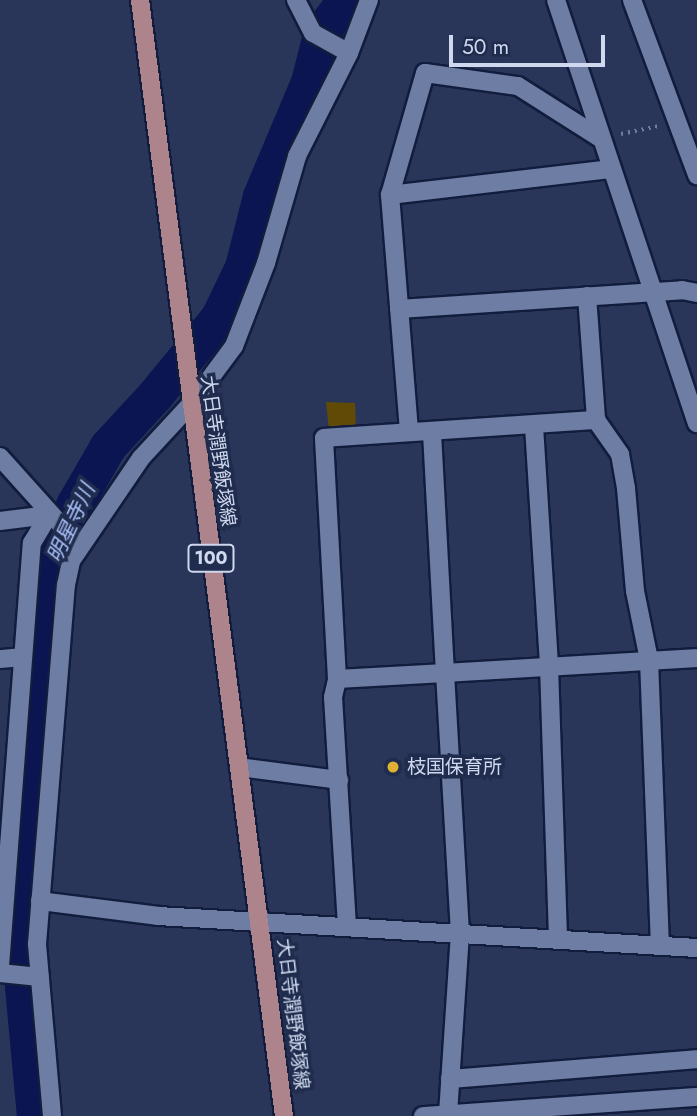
<!DOCTYPE html>
<html>
<head>
<meta charset="utf-8">
<style>
  body { margin:0 }
  #map { position:relative; width:697px; height:1116px; overflow:hidden; background:#293659; font-family:Jost,"Noto Sans JP",sans-serif }
  div>[style] { position:absolute }
  [style*='--x'] { left:calc(var(--x)*1px); top:calc(var(--y)*1px); width:calc(var(--w)*1px); rotate:calc(var(--a)*1deg) }
  .green>* { inset:0; background:#604a05 }
  .river>* { height:37px; margin:-18.5px; padding:0 18.5px; transform-origin:18.5px; border-radius:18.5px; background:#0a1552 }
  .path>* { height:3.5px; margin-top:-1.75px; transform-origin:0; background:repeating-linear-gradient(90deg,#717d9a 0 2px,transparent 0 7px) }
  .roads { filter:drop-shadow(2px 0 #121c3d) drop-shadow(-2px 0 #121c3d) drop-shadow(0 2px #121c3d) drop-shadow(0 -2px #121c3d) }
  .street>* { height:18px; margin:-9px; padding:0 9px; transform-origin:9px; border-radius:9px; background:#6d7da4 }
  .secondary>* { height:18px; margin:-9px; padding:0 9px; transform-origin:9px; border-radius:9px; background:#6d7da4 }
  .primary>* { height:18px; margin:-9px; padding:0 9px; transform-origin:9px; border-radius:9px; background:#ad838c }
  .dots>* { width:19px; height:19px; translate:-50% -50%; box-sizing:border-box; border:4px solid #202c4d; border-radius:50% }
  span { translate:-50% -50%; white-space:nowrap; text-align:center; line-height:1.15; -webkit-text-stroke:7px #202c4d; paint-order:stroke }
  .shield-label span { padding:2px 5px; background:#202c4d; border:2px solid; border-radius:5px; -webkit-text-stroke-width:0 }
  .shield-label { font-size:18px; color:#cfd8ee; font-weight:700 }
  .street-label { font-size:19px; color:#cfd8ee }
  .poi-label { font-size:19px; color:#cfd8ee }
  .left { translate:0 -50%; text-align:left }
  .water-label { font-size:21px; color:#aac1f9; font-style:italic }
  .scale { position:absolute; left:449px; top:35px; width:156px; height:32px; box-sizing:border-box; border:4px solid #cfd8ee; border-top:0; padding-left:9px; font-size:21px; line-height:24px; white-space:nowrap; color:#cfd8ee; -webkit-text-stroke:5px #202c4d; paint-order:stroke }
</style>
</head>
<body>
<div id="map">
  <div class="green">
    <i style="clip-path:polygon(326px 402px,355px 403px,356px 428px,329px 430px)"></i>
  </div>
  <div class="river">
    <i style="--x:35;--y:1116;--w:131;--a:-95.3"></i>
    <i style="--x:23;--y:986;--w:121;--a:-89.5"></i>
    <i style="--x:24;--y:865;--w:308;--a:-85"></i>
    <i style="--x:51;--y:558;--w:60;--a:-66.4"></i>
    <i style="--x:75;--y:503;--w:66;--a:-59.9"></i>
    <i style="--x:108;--y:446;--w:69;--a:-47.3"></i>
    <i style="--x:155;--y:395;--w:101;--a:-50.6"></i>
    <i style="--x:219;--y:317;--w:55;--a:-64.4"></i>
    <i style="--x:243;--y:267;--w:73;--a:-75.8"></i>
    <i style="--x:261;--y:196;--w:124;--a:-67.2"></i>
    <i style="--x:309;--y:82;--w:53;--a:-75.7"></i>
    <i style="--x:322;--y:31;--w:39;--a:-53"></i>
  </div>
  <div class="path">
    <i style="--x:621;--y:134;--w:38;--a:-12"></i>
  </div>
  <div class="roads">
    <div class="street">
      <i style="--x:296;--y:0;--w:37;--a:63"></i>
      <i style="--x:313;--y:33;--w:41;--a:29.1"></i>
      <i style="--x:556;--y:0;--w:446;--a:71.6"></i>
      <i style="--x:632;--y:0;--w:187;--a:69.6"></i>
      <i style="--x:390;--y:195;--w:127;--a:-74"></i>
      <i style="--x:425;--y:73;--w:94;--a:8"></i>
      <i style="--x:518;--y:86;--w:97;--a:32.4"></i>
      <i style="--x:587;--y:296;--w:124;--a:85.8"></i>
      <i style="--x:596;--y:420;--w:42;--a:54.8"></i>
      <i style="--x:620;--y:454;--w:35;--a:80"></i>
      <i style="--x:626;--y:488;--w:103;--a:85"></i>
      <i style="--x:635;--y:591;--w:70;--a:78.5"></i>
      <i style="--x:649;--y:660;--w:285;--a:87.8"></i>
      <i style="--x:399;--y:309;--w:284;--a:-3.8"></i>
      <i style="--x:682;--y:290;--w:15;--a:11"></i>
      <i style="--x:534;--y:426;--w:240;--a:86.4"></i>
      <i style="--x:549;--y:666;--w:272;--a:88.1"></i>
      <i style="--x:409;--y:431;--w:237;--a:-94.6"></i>
      <i style="--x:390;--y:195;--w:223;--a:-6.7"></i>
      <i style="--x:0;--y:457;--w:118;--a:48.1"></i>
      <i style="--x:0;--y:521;--w:49;--a:-7"></i>
      <i style="--x:0;--y:659;--w:23;--a:-5"></i>
      <i style="--x:337;--y:679;--w:108;--a:-3.2"></i>
      <i style="--x:445;--y:673;--w:242;--a:-93.1"></i>
      <i style="--x:239;--y:767;--w:101;--a:7.4"></i>
      <i style="--x:40;--y:901;--w:119;--a:7.2"></i>
      <i style="--x:158;--y:916;--w:540;--a:3.4"></i>
      <i style="--x:347;--y:926;--w:229;--a:-93.5"></i>
      <i style="--x:333;--y:697;--w:18;--a:-77"></i>
      <i style="--x:337;--y:679;--w:241;--a:-93.1"></i>
      <i style="--x:324;--y:438;--w:273;--a:-3.8"></i>
      <i style="--x:0;--y:966;--w:424;--a:-85.7"></i>
      <i style="--x:32;--y:543;--w:33;--a:-59"></i>
      <i style="--x:0;--y:973;--w:40;--a:5.7"></i>
      <i style="--x:450;--y:1079;--w:248;--a:-4.6"></i>
      <i style="--x:52;--y:1116;--w:173;--a:-95"></i>
      <i style="--x:37;--y:944;--w:360;--a:-85.4"></i>
      <i style="--x:66;--y:585;--w:25;--a:-78"></i>
      <i style="--x:71;--y:561;--w:125;--a:-55.8"></i>
      <i style="--x:141;--y:458;--w:74;--a:-47.2"></i>
      <i style="--x:191;--y:404;--w:72;--a:-53.4"></i>
      <i style="--x:234;--y:346;--w:89;--a:-68.9"></i>
      <i style="--x:266;--y:263;--w:111;--a:-73.8"></i>
      <i style="--x:297;--y:156;--w:115;--a:-63.2"></i>
      <i style="--x:349;--y:53;--w:57;--a:-69.3"></i>
    </div>
    <div class="secondary">
      <i style="--x:448;--y:1114;--w:181;--a:-86.2"></i>
      <i style="--x:460;--y:933;--w:260;--a:-93.3"></i>
      <i style="--x:445;--y:673;--w:252;--a:-3.4"></i>
      <i style="--x:423;--y:1116;--w:275;--a:-4"></i>
    </div>
    <div class="primary">
      <i style="--x:140;--y:0;--w:1125;--a:82.65"></i>
    </div>
  </div>
  <div class="dots">
    <i style="left:393px;top:767px;background:#deb133"></i>
  </div>
  <div class="shield-label">
    <span style="left:211px;top:558px">100</span>
  </div>
  <div class="street-label">
    <span style="left:218px;top:451px;rotate:82deg">大日寺潤野飯塚線</span>
    <span style="left:293px;top:1014px;rotate:83deg">大日寺潤野飯塚線</span>
  </div>
  <div class="poi-label">
    <span class="left" style="left:407px;top:767px">枝国保育所</span>
  </div>
  <div class="water-label">
    <span style="left:71px;top:523px;rotate:-65deg">明星寺川</span>
  </div>
  <div class="scale">50 m</div>
</div>
</body>
</html>
